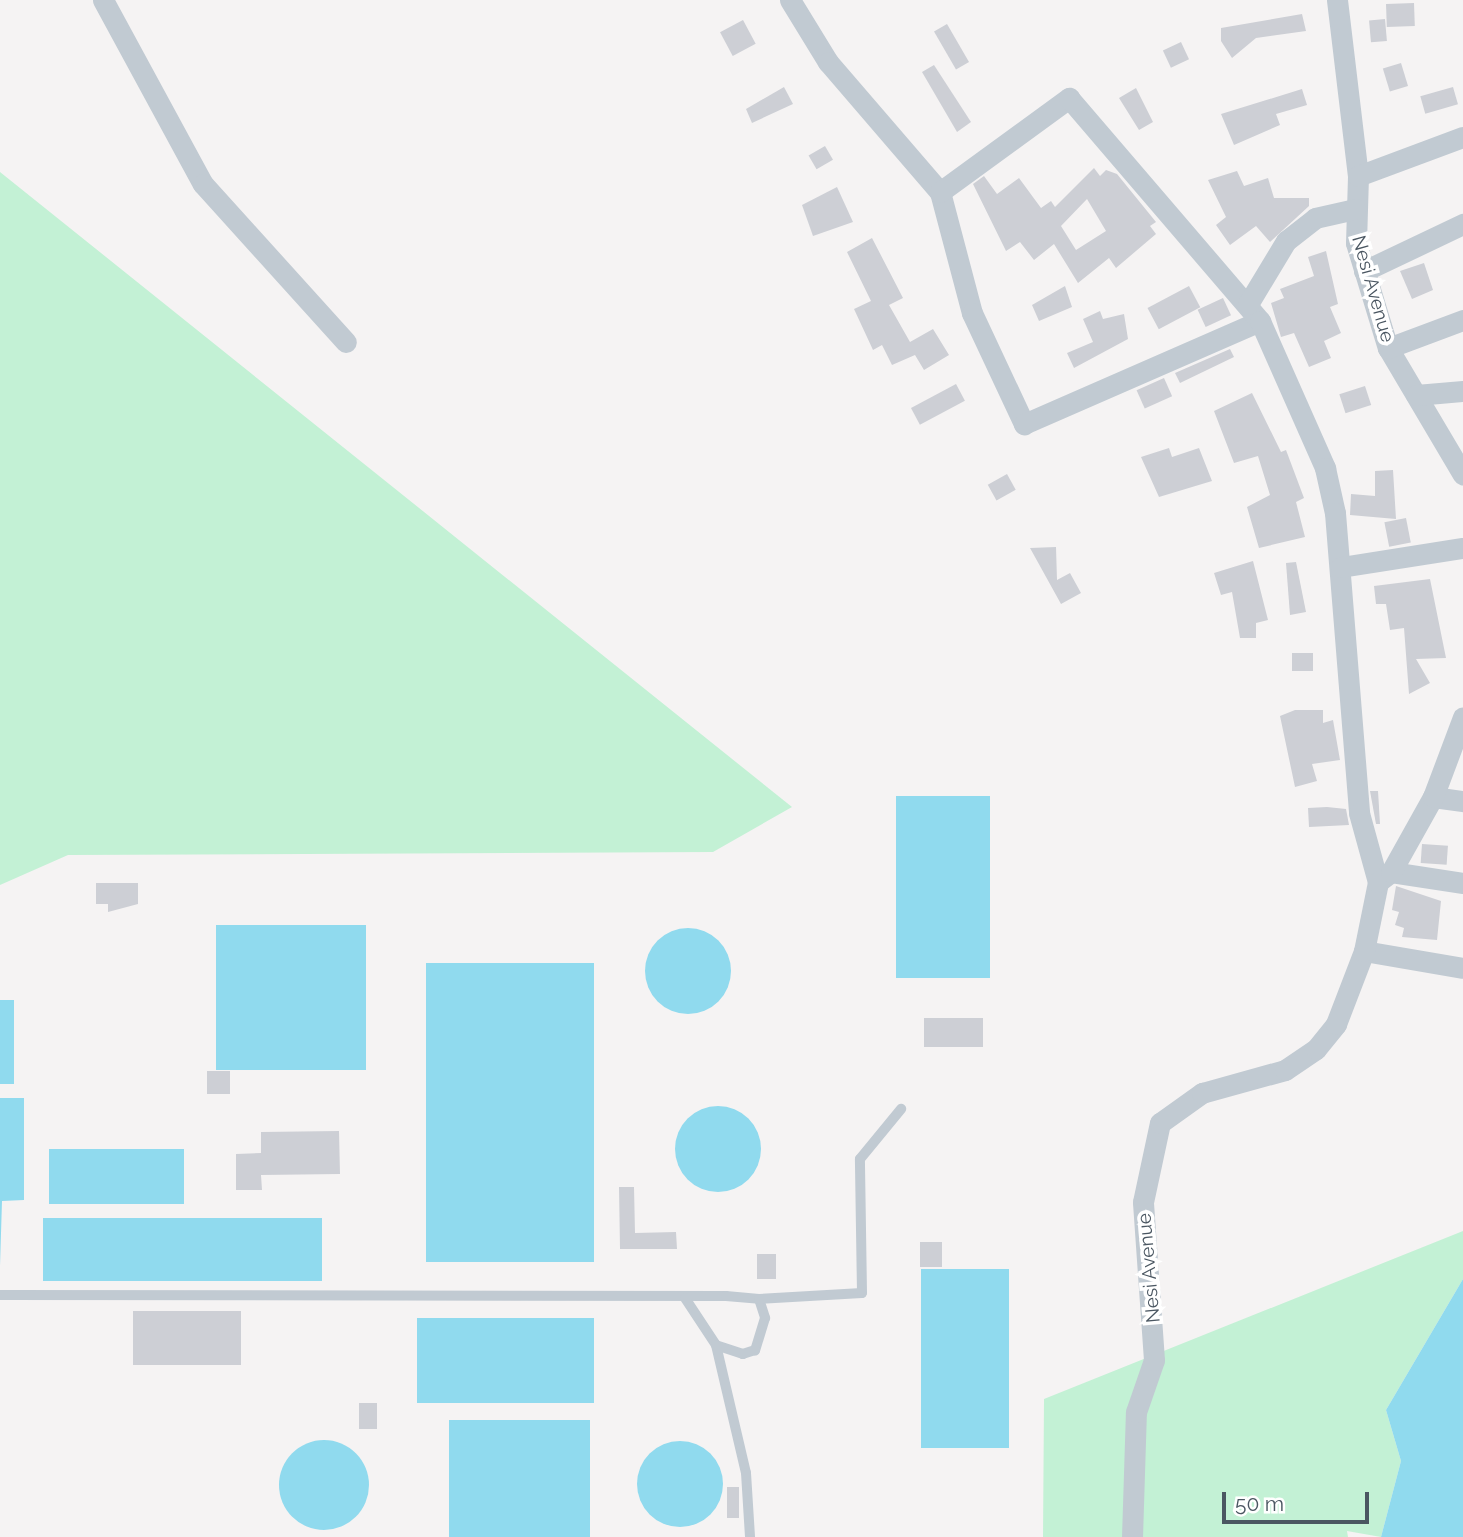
<!DOCTYPE html>
<html>
<head>
<meta charset="utf-8">
<style>
  body { margin:0 }
  #map { position:relative; width:1463px; height:1537px; overflow:hidden; background:#f5f3f3; font-family:Raleway,sans-serif }
  div>[style] { position:absolute }
  [style*='--x'] { left:calc(var(--x)*1px); top:calc(var(--y)*1px); width:calc(var(--w)*1px); rotate:calc(var(--a)*1deg) }
  .green>* { inset:0; background:#c3f1d5 }
  .water>* { inset:0; background:#90daee; transform-origin:0 0 }
  .round { border-radius:50% }
  .building>* { inset:0; background:#cdcfd5; transform-origin:0 0 }
  .service>* { height:10px; margin:-5px; padding:0 5px; transform-origin:5px; border-radius:5px; background:#c1cad2 }
  .minor>* { height:21px; margin:-10.5px; padding:0 10.5px; transform-origin:10.5px; border-radius:10.5px; background:#c1cad2 }
  span { translate:-50% -50%; white-space:nowrap; text-align:center; line-height:1.15; -webkit-text-stroke:7px #fff; paint-order:stroke }
  .street-label { font-size:19px; color:#4a5661 }
  .scale { position:absolute; left:1222px; top:1492px; width:147px; height:32px; box-sizing:border-box; border:4px solid #4a5661; border-top:0; padding-left:9px; font-size:21px; line-height:24px; white-space:nowrap; color:#4a5661; -webkit-text-stroke:5px #fff; paint-order:stroke }
</style>
</head>
<body>
<div id="map">
  <div class="green">
    <i style="clip-path:polygon(0 172px,792px 807px,713px 852px,68px 855px,0 885px)"></i>
    <i style="clip-path:polygon(1463px 1231px,1463px 1279px,1386px 1410px,1401px 1461px,1381px 1537px,1347px 1531px,1348px 1537px,1043px 1537px,1044px 1399px)"></i>
  </div>
  <div class="water">
    <i style="left:896px;top:796px;width:94px;height:182px"></i>
    <i style="left:216px;top:925px;width:150px;height:145px"></i>
    <i class="round" style="left:645px;top:928px;width:86px;height:86px"></i>
    <i style="left:426px;top:963px;width:168px;height:299px"></i>
    <i style="left:0;top:1000px;width:14px;height:84px"></i>
    <i style="clip-path:polygon(0 1098px,24px 1098px,24px 1200px,2px 1201px,0 1266px)"></i>
    <i class="round" style="left:675px;top:1106px;width:86px;height:86px"></i>
    <i style="left:49px;top:1149px;width:135px;height:55px"></i>
    <i style="left:43px;top:1218px;width:279px;height:63px"></i>
    <i style="left:1009px;top:1269px;width:179px;height:88px;rotate:90deg"></i>
    <i style="clip-path:polygon(1463px 1279px,1463px 1537px,1381px 1537px,1401px 1461px,1386px 1410px)"></i>
    <i style="left:417px;top:1318px;width:177px;height:85px"></i>
    <i style="left:590px;top:1420px;width:117px;height:141px;rotate:90deg"></i>
    <i class="round" style="left:279px;top:1440px;width:90px;height:90px"></i>
    <i class="round" style="left:637px;top:1441px;width:86px;height:86px"></i>
  </div>
  <div class="building">
    <i style="left:1414px;top:3px;width:23px;height:28px;rotate:88deg"></i>
    <i style="clip-path:polygon(1302px 14px,1306px 31px,1256px 38px,1232px 58px,1221px 41px,1221px 28px)"></i>
    <i style="left:1385px;top:19px;width:22px;height:16px;rotate:85deg"></i>
    <i style="left:743px;top:20px;width:27px;height:26px;rotate:62deg"></i>
    <i style="left:947px;top:24px;width:44px;height:15px;rotate:60deg"></i>
    <i style="left:1181px;top:42px;width:19px;height:20px;rotate:65deg"></i>
    <i style="left:1401px;top:63px;width:24px;height:19px;rotate:73deg"></i>
    <i style="clip-path:polygon(934px 65px,971px 122px,957px 132px,922px 72px)"></i>
    <i style="clip-path:polygon(784px 87px,793px 104px,752px 123px,746px 109px)"></i>
    <i style="left:1453px;top:87px;width:18px;height:34px;rotate:74deg"></i>
    <i style="clip-path:polygon(1136px 88px,1153px 122px,1139px 130px,1119px 98px)"></i>
    <i style="clip-path:polygon(1302px 89px,1307px 105px,1276px 114px,1280px 125px,1234px 145px,1221px 114px)"></i>
    <i style="left:825px;top:146px;width:16px;height:19px;rotate:60deg"></i>
    <i style="clip-path:polygon(evenodd,1094px 168px,1100px 176px,1106px 170px,1117px 174px,1156px 222px,1150px 226px,1156px 234px,1116px 268px,1109px 258px,1078px 283px,1054px 244px,1034px 260px,1020px 242px,1006px 251px,973px 184px,984px 176px,997px 194px,1019px 178px,1041px 208px,1051px 201px,1055px 207px,1094px 168px,1087px 199px,1106px 231px,1076px 250px,1061px 226px,1087px 199px)"></i>
    <i style="clip-path:polygon(1237px 171px,1244px 186px,1268px 178px,1274px 198px,1309px 198px,1309px 206px,1270px 242px,1256px 226px,1230px 245px,1216px 225px,1226px 217px,1208px 180px)"></i>
    <i style="clip-path:polygon(837px 187px,853px 222px,813px 236px,802px 205px)"></i>
    <i style="clip-path:polygon(872px 238px,903px 298px,889px 305px,910px 342px,933px 329px,949px 355px,924px 370px,915px 355px,892px 365px,882px 345px,873px 350px,854px 309px,871px 301px,847px 252px)"></i>
    <i style="clip-path:polygon(1326px 251px,1338px 304px,1330px 307px,1341px 333px,1324px 341px,1331px 358px,1309px 367px,1294px 333px,1281px 337px,1271px 303px,1284px 298px,1280px 289px,1314px 276px,1308px 257px)"></i>
    <i style="clip-path:polygon(1424px 263px,1433px 290px,1412px 299px,1400px 271px)"></i>
    <i style="clip-path:polygon(1065px 286px,1072px 307px,1039px 321px,1032px 305px)"></i>
    <i style="left:1189px;top:286px;width:24px;height:47px;rotate:62deg"></i>
    <i style="left:1223px;top:298px;width:19px;height:28px;rotate:65deg"></i>
    <i style="clip-path:polygon(1100px 311px,1103px 319px,1124px 314px,1128px 339px,1074px 368px,1067px 353px,1093px 342px,1083px 319px)"></i>
    <i style="clip-path:polygon(1230px 349px,1234px 357px,1180px 383px,1175px 373px)"></i>
    <i style="left:1164px;top:378px;width:20px;height:30px;rotate:66deg"></i>
    <i style="left:956px;top:384px;width:19px;height:51px;rotate:62deg"></i>
    <i style="left:1365px;top:386px;width:20px;height:27px;rotate:72deg"></i>
    <i style="clip-path:polygon(1252px 393px,1281px 452px,1286px 450px,1304px 498px,1296px 502px,1305px 537px,1259px 548px,1247px 507px,1270px 495px,1258px 456px,1234px 463px,1214px 411px)"></i>
    <i style="clip-path:polygon(1169px 448px,1172px 457px,1199px 448px,1212px 481px,1159px 497px,1141px 457px)"></i>
    <i style="clip-path:polygon(1393px 470px,1396px 519px,1350px 515px,1351px 494px,1375px 496px,1375px 471px)"></i>
    <i style="left:1007px;top:474px;width:18px;height:22px;rotate:61deg"></i>
    <i style="left:1406px;top:518px;width:25px;height:22px;rotate:79deg"></i>
    <i style="clip-path:polygon(1056px 547px,1057px 580px,1070px 573px,1081px 593px,1061px 604px,1030px 548px)"></i>
    <i style="clip-path:polygon(1253px 561px,1268px 620px,1256px 623px,1256px 638px,1240px 638px,1232px 592px,1221px 595px,1214px 573px)"></i>
    <i style="clip-path:polygon(1296px 562px,1306px 612px,1290px 615px,1286px 563px)"></i>
    <i style="clip-path:polygon(1430px 579px,1446px 658px,1416px 659px,1430px 683px,1409px 694px,1404px 628px,1390px 630px,1386px 604px,1376px 604px,1374px 586px)"></i>
    <i style="left:1313px;top:653px;width:18px;height:21px;rotate:90deg"></i>
    <i style="clip-path:polygon(1295px 710px,1323px 710px,1323px 723px,1333px 720px,1340px 760px,1312px 764px,1317px 781px,1295px 787px,1280px 716px)"></i>
    <i style="clip-path:polygon(1370px 791px,1378px 791px,1380px 824px,1376px 824px)"></i>
    <i style="clip-path:polygon(1327px 807px,1346px 809px,1349px 825px,1309px 827px,1308px 808px)"></i>
    <i style="left:1422px;top:844px;width:26px;height:19px;rotate:4deg"></i>
    <i style="clip-path:polygon(96px 883px,138px 883px,138px 904px,108px 912px,108px 904px,96px 904px)"></i>
    <i style="clip-path:polygon(1396px 886px,1441px 901px,1437px 940px,1402px 937px,1404px 928px,1395px 925px,1399px 912px,1392px 910px)"></i>
    <i style="left:924px;top:1018px;width:59px;height:29px"></i>
    <i style="left:207px;top:1071px;width:23px;height:23px"></i>
    <i style="clip-path:polygon(339px 1131px,340px 1174px,261px 1175px,262px 1190px,236px 1190px,236px 1154px,261px 1153px,261px 1132px)"></i>
    <i style="clip-path:polygon(619px 1187px,634px 1187px,635px 1233px,676px 1232px,677px 1249px,620px 1249px)"></i>
    <i style="left:920px;top:1242px;width:22px;height:25px"></i>
    <i style="left:757px;top:1254px;width:19px;height:25px"></i>
    <i style="left:133px;top:1311px;width:108px;height:54px"></i>
    <i style="left:359px;top:1403px;width:18px;height:26px"></i>
    <i style="left:727px;top:1487px;width:12px;height:31px"></i>
  </div>
  <div class="service">
    <i style="--x:0;--y:1295;--w:726;--a:0.08"></i>
    <i style="--x:726;--y:1296;--w:33;--a:5"></i>
    <i style="--x:759;--y:1299;--w:20;--a:72"></i>
    <i style="--x:765;--y:1318;--w:34;--a:107"></i>
    <i style="--x:755;--y:1350;--w:13;--a:162"></i>
    <i style="--x:743;--y:1354;--w:28;--a:-162"></i>
    <i style="--x:716;--y:1345;--w:56;--a:-123.4"></i>
    <i style="--x:759;--y:1299;--w:103;--a:-3.3"></i>
    <i style="--x:862;--y:1293;--w:134;--a:-90.9"></i>
    <i style="--x:860;--y:1159;--w:65;--a:-50.6"></i>
    <i style="--x:716;--y:1345;--w:131;--a:76.8"></i>
    <i style="--x:746;--y:1473;--w:64;--a:86.4"></i>
  </div>
  <div class="minor">
    <i style="--x:103;--y:0;--w:209;--a:61.5"></i>
    <i style="--x:203;--y:184;--w:213;--a:47.9"></i>
    <i style="--x:790;--y:0;--w:73;--a:58.5"></i>
    <i style="--x:828;--y:62;--w:172;--a:49.3"></i>
    <i style="--x:940;--y:192;--w:125;--a:75.2"></i>
    <i style="--x:972;--y:313;--w:123;--a:64.9"></i>
    <i style="--x:1024;--y:424;--w:257;--a:-23.6"></i>
    <i style="--x:1337;--y:0;--w:177;--a:83.2"></i>
    <i style="--x:1358;--y:176;--w:67;--a:91.7"></i>
    <i style="--x:1356;--y:243;--w:110;--a:73.1"></i>
    <i style="--x:1388;--y:348;--w:147;--a:59.4"></i>
    <i style="--x:1358;--y:176;--w:112;--a:-20.4"></i>
    <i style="--x:940;--y:192;--w:160;--a:-36.1"></i>
    <i style="--x:1069;--y:98;--w:294;--a:49.4"></i>
    <i style="--x:1260;--y:321;--w:161;--a:66.1"></i>
    <i style="--x:1325;--y:468;--w:46;--a:77.5"></i>
    <i style="--x:1335;--y:513;--w:301;--a:85.4"></i>
    <i style="--x:1359;--y:813;--w:72;--a:74.6"></i>
    <i style="--x:1364;--y:271;--w:110;--a:-25.4"></i>
    <i style="--x:1248;--y:304;--w:74;--a:-58.9"></i>
    <i style="--x:1286;--y:241;--w:37;--a:-38"></i>
    <i style="--x:1315;--y:218;--w:41;--a:-12.7"></i>
    <i style="--x:1388;--y:348;--w:80;--a:-20.5"></i>
    <i style="--x:1416;--y:395;--w:47;--a:-4.9"></i>
    <i style="--x:1341;--y:567;--w:123;--a:-8.9"></i>
    <i style="--x:1433;--y:797;--w:30;--a:8"></i>
    <i style="--x:1391;--y:872;--w:73;--a:8.7"></i>
    <i style="--x:1364;--y:951;--w:100;--a:9.7"></i>
    <i style="--x:1132;--y:1537;--w:125;--a:-88.2"></i>
    <i style="--x:1136;--y:1412;--w:55;--a:-70.9"></i>
    <i style="--x:1154;--y:1360;--w:158;--a:-94"></i>
    <i style="--x:1143;--y:1202;--w:81;--a:-77.9"></i>
    <i style="--x:1160;--y:1123;--w:52;--a:-35.5"></i>
    <i style="--x:1202;--y:1093;--w:86;--a:-15.5"></i>
    <i style="--x:1285;--y:1070;--w:37;--a:-34"></i>
    <i style="--x:1316;--y:1049;--w:32;--a:-51"></i>
    <i style="--x:1336;--y:1024;--w:78;--a:-69"></i>
    <i style="--x:1364;--y:951;--w:70;--a:-78.5"></i>
    <i style="--x:1378;--y:882;--w:16;--a:-38"></i>
    <i style="--x:1391;--y:872;--w:86;--a:-60.8"></i>
    <i style="--x:1433;--y:797;--w:85;--a:-69.4"></i>
  </div>
  <div class="street-label">
    <span style="left:1373px;top:289px;rotate:74deg">Nesi Avenue</span>
    <span style="left:1149px;top:1268px;rotate:-95deg">Nesi Avenue</span>
  </div>
  <div class="scale">50 m</div>
</div>
</body>
</html>
